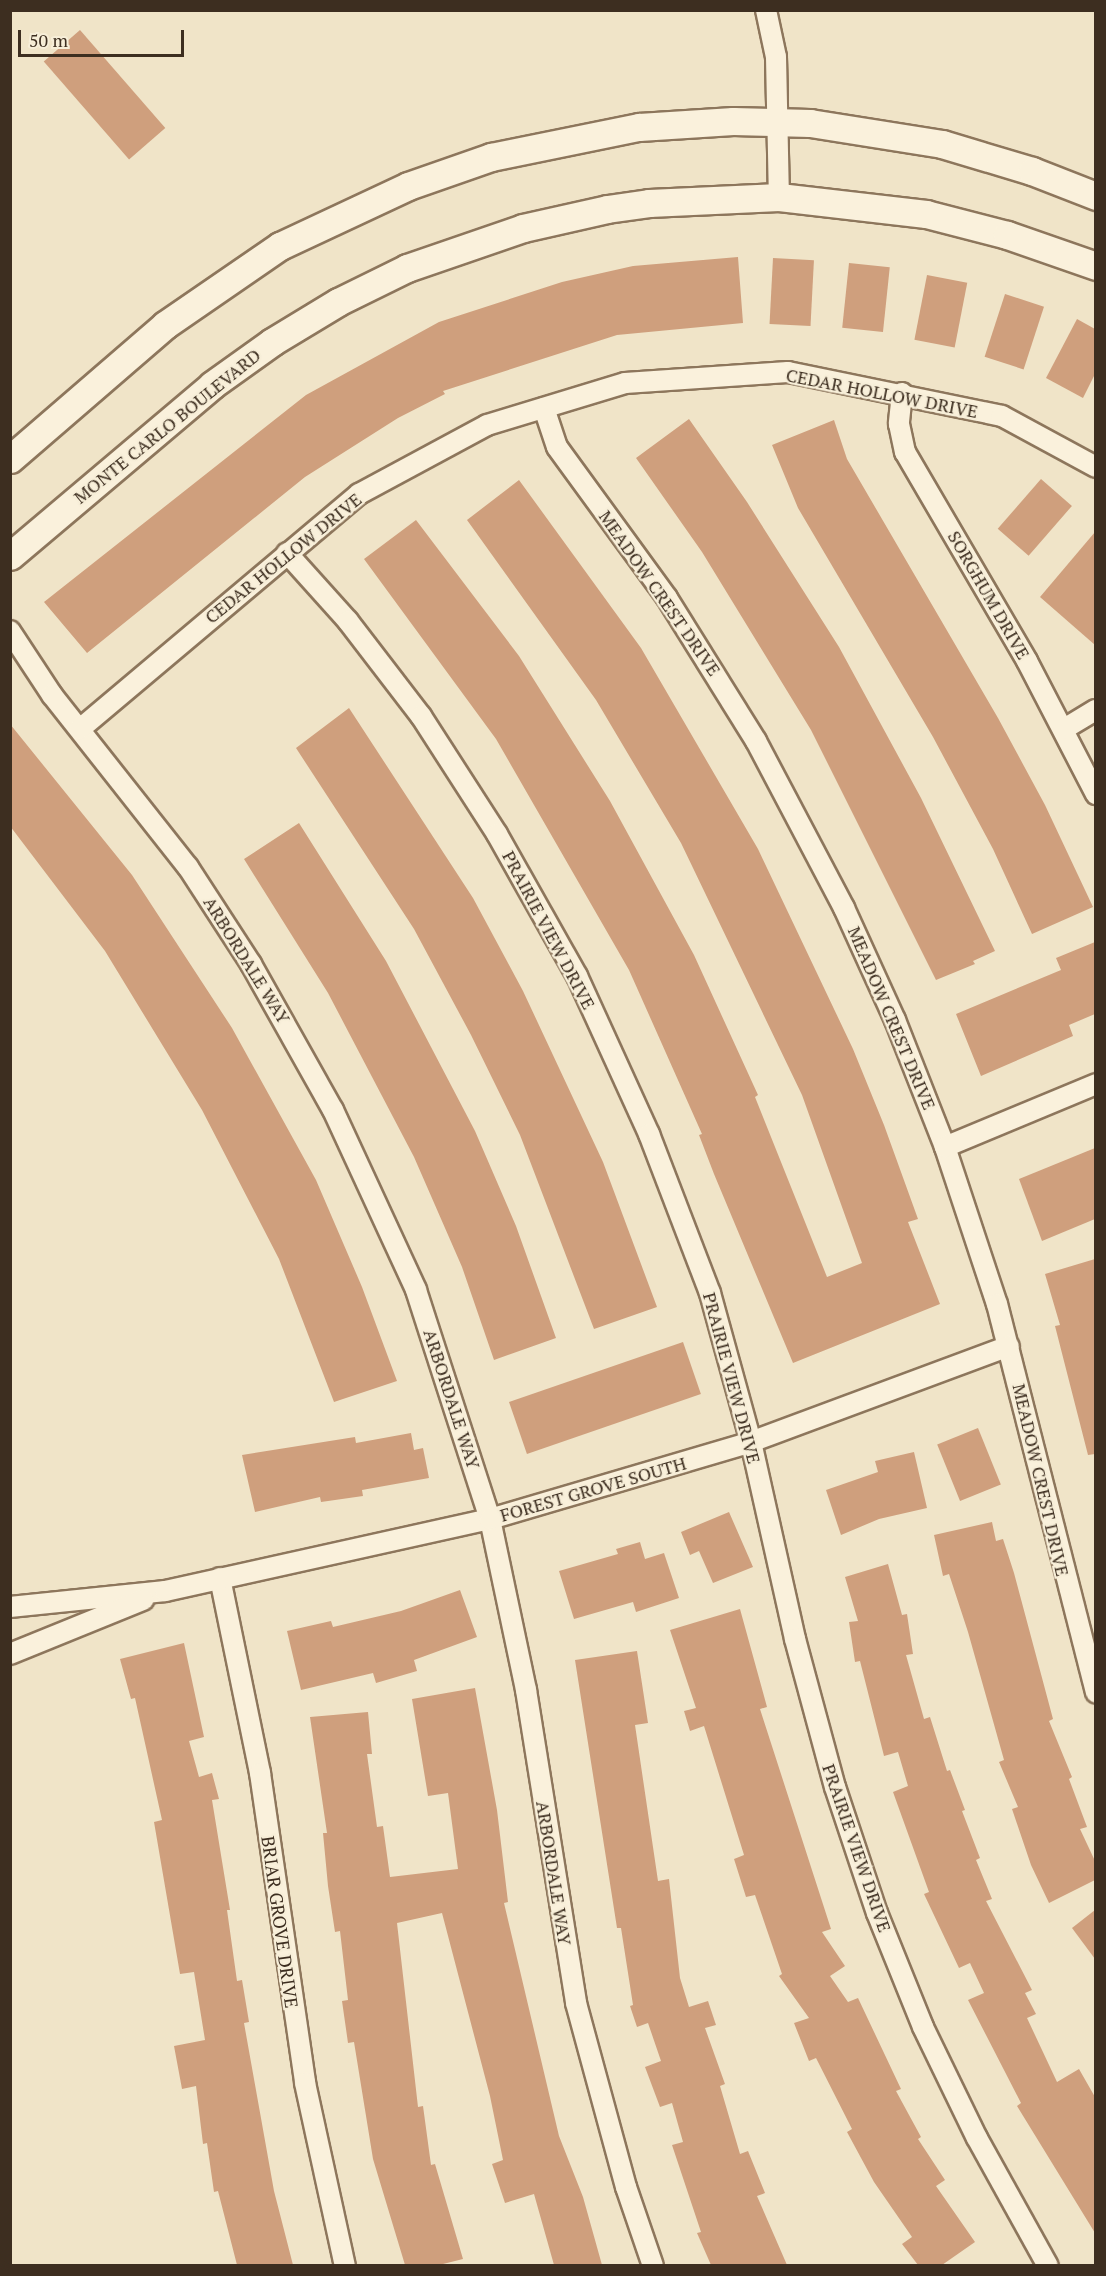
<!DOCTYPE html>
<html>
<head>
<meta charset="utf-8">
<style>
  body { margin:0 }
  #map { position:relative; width:1106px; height:2276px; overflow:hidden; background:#f0e4c8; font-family:"PT Serif",serif }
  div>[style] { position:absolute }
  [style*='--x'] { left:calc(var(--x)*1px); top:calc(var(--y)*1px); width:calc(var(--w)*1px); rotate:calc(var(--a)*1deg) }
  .building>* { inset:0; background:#cf9f7d; transform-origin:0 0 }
  .roads { filter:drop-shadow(2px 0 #8d765c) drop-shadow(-2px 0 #8d765c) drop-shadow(0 2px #8d765c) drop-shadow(0 -2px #8d765c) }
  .minor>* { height:20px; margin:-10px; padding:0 10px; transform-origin:10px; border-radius:10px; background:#faf1dc }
  .secondary>* { height:27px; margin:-13.5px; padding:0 13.5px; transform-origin:13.5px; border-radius:13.5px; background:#faf1dc }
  span { translate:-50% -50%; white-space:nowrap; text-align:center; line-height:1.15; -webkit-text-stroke:4.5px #f7eed8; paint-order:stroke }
  .street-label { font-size:18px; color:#3d2e20 }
  .frame { position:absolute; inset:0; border:12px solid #3d2e20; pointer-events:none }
  .scale { position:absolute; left:18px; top:30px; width:166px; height:27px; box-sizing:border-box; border:3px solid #3d2e20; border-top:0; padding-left:8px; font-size:18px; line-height:21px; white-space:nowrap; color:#3d2e20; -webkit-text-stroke:4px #f7eed8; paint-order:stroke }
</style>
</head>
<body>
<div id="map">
  <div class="building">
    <i style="left:80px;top:30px;width:130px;height:48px;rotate:49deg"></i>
    <i style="clip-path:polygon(738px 257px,743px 323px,617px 335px,443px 391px,445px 394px,398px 418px,305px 477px,87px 653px,44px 602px,306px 395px,439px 322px,562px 282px,633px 266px)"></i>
    <i style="left:773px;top:258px;width:41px;height:66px;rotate:3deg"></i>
    <i style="left:849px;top:263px;width:41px;height:65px;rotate:6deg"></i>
    <i style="left:927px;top:275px;width:41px;height:66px;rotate:11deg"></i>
    <i style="left:1005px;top:294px;width:41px;height:66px;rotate:18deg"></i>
    <i style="clip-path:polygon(1077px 319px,1095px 329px,1095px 374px,1083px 398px,1046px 378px)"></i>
    <i style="clip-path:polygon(689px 419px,747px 502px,839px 647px,921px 798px,995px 951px,973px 961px,975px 964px,936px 980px,811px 730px,702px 552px,636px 458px)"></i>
    <i style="clip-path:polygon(834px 420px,847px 459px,998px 718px,1045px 805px,1093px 907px,1032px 934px,993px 849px,933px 737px,798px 508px,772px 445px)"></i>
    <i style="left:1041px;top:479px;width:41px;height:66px;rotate:41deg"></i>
    <i style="clip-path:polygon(519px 480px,641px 648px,758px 849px,853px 1049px,884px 1125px,918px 1219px,908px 1222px,940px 1304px,793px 1363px,714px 1174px,699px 1135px,702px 1134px,629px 970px,496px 739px,364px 559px,416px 520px,519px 656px,610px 801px,694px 955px,758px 1095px,755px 1097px,827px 1277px,862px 1263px,802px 1095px,681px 843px,596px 700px,467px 520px)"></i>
    <i style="clip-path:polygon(1095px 532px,1095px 645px,1040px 597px)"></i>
    <i style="clip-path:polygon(349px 708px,473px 898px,523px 991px,603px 1162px,657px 1307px,594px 1329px,520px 1135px,471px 1035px,414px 929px,296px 748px)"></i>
    <i style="clip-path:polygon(10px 724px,132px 875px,232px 1028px,316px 1180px,362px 1287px,397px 1381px,334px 1402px,279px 1259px,202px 1110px,105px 951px,10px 826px)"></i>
    <i style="clip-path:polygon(299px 823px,386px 961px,475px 1131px,516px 1226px,556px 1338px,494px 1360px,462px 1267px,414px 1157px,328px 993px,244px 859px)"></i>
    <i style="clip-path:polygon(1095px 942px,1095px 1014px,1069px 1025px,1073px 1036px,981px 1076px,956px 1014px,1061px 970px,1056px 958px)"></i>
    <i style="clip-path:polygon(1095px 1148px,1095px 1219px,1042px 1241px,1019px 1179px)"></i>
    <i style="clip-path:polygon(1095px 1259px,1095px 1454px,1088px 1455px,1055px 1326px,1060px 1325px,1045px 1274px)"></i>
    <i style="left:683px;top:1342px;width:55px;height:184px;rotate:71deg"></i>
    <i style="left:978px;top:1428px;width:61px;height:44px;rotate:68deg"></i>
    <i style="clip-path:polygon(411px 1433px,414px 1450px,423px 1448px,429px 1478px,362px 1490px,363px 1496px,321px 1502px,320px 1497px,255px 1512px,242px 1455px,355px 1437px,356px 1443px)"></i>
    <i style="clip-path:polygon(914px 1452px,927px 1508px,879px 1519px,841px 1535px,826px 1490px,878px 1472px,875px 1461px)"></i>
    <i style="clip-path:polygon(729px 1512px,753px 1567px,713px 1583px,699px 1551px,690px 1555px,681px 1532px)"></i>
    <i style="clip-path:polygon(992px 1522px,996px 1541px,1003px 1539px,1014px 1573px,1053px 1719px,1049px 1721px,1072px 1777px,1069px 1779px,1087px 1827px,1080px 1829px,1095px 1861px,1095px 1880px,1049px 1903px,1031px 1865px,1012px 1809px,1018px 1807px,999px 1762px,1004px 1760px,968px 1632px,949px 1574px,943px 1576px,934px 1535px)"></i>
    <i style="clip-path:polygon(640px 1542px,645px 1559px,664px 1553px,679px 1598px,636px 1612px,633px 1602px,574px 1619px,559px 1571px,618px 1554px,616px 1549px)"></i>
    <i style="clip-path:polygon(888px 1564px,902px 1615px,907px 1614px,913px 1654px,906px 1655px,924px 1719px,930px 1717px,947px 1771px,950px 1770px,965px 1810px,962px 1811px,980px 1858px,976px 1860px,992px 1899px,986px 1901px,1032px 1990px,1025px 1993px,1036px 2014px,1027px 2018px,1057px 2082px,1079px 2069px,1095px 2097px,1095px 2233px,1017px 2106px,1021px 2103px,968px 2000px,984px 1993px,970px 1963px,959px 1968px,924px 1894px,929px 1892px,893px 1792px,908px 1786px,898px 1752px,884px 1756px,860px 1661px,855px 1662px,849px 1622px,858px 1621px,845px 1577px)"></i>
    <i style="clip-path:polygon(460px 1590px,477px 1637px,414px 1660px,417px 1671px,376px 1683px,373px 1673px,301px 1690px,287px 1631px,331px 1621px,333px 1627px,401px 1611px)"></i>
    <i style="clip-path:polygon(740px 1609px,767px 1707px,760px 1709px,831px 1929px,822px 1932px,845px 1966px,830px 1976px,848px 2002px,858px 1998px,901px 2089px,896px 2091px,921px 2137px,918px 2139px,945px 2180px,936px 2186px,975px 2242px,942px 2265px,918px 2265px,902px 2244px,912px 2237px,874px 2182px,847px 2132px,852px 2129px,816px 2058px,809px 2061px,794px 2023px,809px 2018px,779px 1976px,782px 1974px,755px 1895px,746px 1897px,734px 1859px,744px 1855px,704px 1726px,690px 1731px,684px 1711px,696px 1708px,670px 1630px)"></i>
    <i style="clip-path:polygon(184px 1643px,204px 1737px,189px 1741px,199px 1777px,212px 1773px,219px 1799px,212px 1800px,230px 1910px,227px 1910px,237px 1981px,242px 1980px,249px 2022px,244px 2023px,274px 2191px,293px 2265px,237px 2265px,218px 2191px,214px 2192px,207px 2143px,203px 2144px,196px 2086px,182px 2089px,174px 2046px,205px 2040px,194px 1972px,180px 1974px,154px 1822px,162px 1820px,135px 1698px,131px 1699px,120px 1659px)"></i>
    <i style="clip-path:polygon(637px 1651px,648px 1723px,635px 1725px,658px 1881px,669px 1879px,680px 1978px,689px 2007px,708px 2001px,716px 2025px,705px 2028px,725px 2084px,720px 2086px,740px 2154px,748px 2151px,765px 2193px,757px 2196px,787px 2265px,711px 2265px,697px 2233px,701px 2232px,672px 2145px,683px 2142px,672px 2103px,660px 2107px,645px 2067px,661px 2061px,648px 2023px,637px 2027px,630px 2006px,633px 2005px,621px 1928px,617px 1928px,575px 1660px)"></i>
    <i style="clip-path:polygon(475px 1688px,497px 1810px,508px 1902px,504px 1903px,559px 2136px,583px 2197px,602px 2265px,554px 2265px,534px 2194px,505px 2203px,492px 2164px,503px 2160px,490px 2096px,442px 1913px,397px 1923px,418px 2107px,423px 2106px,431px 2165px,435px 2164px,463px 2259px,439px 2265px,405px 2265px,373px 2159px,354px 2042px,348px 2043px,342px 2001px,348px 2000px,340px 1931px,335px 1932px,328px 1886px,323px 1833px,327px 1833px,310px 1717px,368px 1712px,372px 1754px,367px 1754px,377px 1827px,383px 1826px,390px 1877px,458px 1869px,448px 1793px,428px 1796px,412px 1699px)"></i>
    <i style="clip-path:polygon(1095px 1910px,1095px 1959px,1072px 1928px)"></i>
  </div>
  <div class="roads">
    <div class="minor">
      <i style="--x:766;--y:10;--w:48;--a:78"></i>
      <i style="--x:776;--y:57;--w:140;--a:88.8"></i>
      <i style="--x:902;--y:393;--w:31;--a:96"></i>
      <i style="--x:899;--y:424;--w:29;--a:78"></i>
      <i style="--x:905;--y:452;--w:242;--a:59.7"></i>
      <i style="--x:1027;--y:661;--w:150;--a:62.6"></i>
      <i style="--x:544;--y:408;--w:41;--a:71.6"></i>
      <i style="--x:557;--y:447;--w:187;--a:53.9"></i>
      <i style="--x:667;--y:598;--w:168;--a:58.1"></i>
      <i style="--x:756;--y:741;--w:189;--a:62.2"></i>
      <i style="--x:844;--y:908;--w:123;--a:65.5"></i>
      <i style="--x:895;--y:1020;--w:136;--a:68.5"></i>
      <i style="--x:945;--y:1147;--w:165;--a:71.7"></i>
      <i style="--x:997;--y:1304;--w:401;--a:75.7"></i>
      <i style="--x:287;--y:553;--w:91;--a:48.1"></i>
      <i style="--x:348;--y:621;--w:120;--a:52.5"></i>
      <i style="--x:421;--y:716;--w:140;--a:57.2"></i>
      <i style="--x:497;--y:834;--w:163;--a:60.6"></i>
      <i style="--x:577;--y:976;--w:174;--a:65.5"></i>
      <i style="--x:649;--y:1134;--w:170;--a:69"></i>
      <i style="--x:710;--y:1293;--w:155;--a:74.6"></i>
      <i style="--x:751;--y:1442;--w:202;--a:77.4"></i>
      <i style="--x:795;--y:1639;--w:153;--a:74.9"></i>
      <i style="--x:835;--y:1787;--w:133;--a:71.6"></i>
      <i style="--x:877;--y:1913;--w:123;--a:68"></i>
      <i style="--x:923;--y:2027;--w:123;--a:64.1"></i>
      <i style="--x:977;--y:2138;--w:146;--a:61"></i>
      <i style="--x:10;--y:631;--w:77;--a:56.7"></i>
      <i style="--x:52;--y:695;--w:219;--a:51.7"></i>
      <i style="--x:188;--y:867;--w:116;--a:57"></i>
      <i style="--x:251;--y:964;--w:167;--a:60.7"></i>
      <i style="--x:333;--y:1110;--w:198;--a:65.2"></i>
      <i style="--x:416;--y:1290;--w:241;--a:72.1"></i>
      <i style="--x:490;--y:1519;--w:175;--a:78.1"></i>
      <i style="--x:526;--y:1690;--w:317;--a:80.9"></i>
      <i style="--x:576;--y:2003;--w:191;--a:74.8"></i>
      <i style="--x:626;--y:2187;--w:83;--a:71.1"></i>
      <i style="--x:80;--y:729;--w:365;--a:-40.1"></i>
      <i style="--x:359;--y:494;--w:145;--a:-28.3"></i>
      <i style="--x:487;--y:425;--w:144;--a:-16.9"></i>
      <i style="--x:625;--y:383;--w:163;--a:-3.9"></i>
      <i style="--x:788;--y:372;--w:218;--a:11.6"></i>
      <i style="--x:1002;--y:416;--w:107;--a:28.5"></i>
      <i style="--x:1064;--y:729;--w:37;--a:-31"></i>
      <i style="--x:945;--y:1147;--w:164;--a:-22.6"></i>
      <i style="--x:220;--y:1578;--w:199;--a:78.4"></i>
      <i style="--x:260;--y:1773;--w:313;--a:81.7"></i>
      <i style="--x:305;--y:2083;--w:187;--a:77.7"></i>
      <i style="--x:10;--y:1607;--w:156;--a:-5.9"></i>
      <i style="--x:165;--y:1591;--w:333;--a:-12.5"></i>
      <i style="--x:490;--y:1519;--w:272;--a:-16.4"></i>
      <i style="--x:751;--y:1442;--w:275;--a:-20.4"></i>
      <i style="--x:10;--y:1654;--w:144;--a:-22.1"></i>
    </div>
    <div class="secondary">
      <i style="--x:10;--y:459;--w:205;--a:-40.8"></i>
      <i style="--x:165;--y:325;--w:140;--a:-34.5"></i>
      <i style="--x:280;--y:246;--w:141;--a:-25.1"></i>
      <i style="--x:408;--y:186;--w:88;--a:-19.3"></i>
      <i style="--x:491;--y:157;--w:151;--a:-11.5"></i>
      <i style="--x:639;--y:127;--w:94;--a:-3.7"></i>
      <i style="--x:733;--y:121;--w:77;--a:1.5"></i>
      <i style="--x:810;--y:123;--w:134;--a:9"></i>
      <i style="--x:942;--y:144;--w:94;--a:16.7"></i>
      <i style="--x:1032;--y:171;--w:69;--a:21.3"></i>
      <i style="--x:10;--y:556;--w:265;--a:-40.2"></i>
      <i style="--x:212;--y:385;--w:74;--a:-35.6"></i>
      <i style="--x:272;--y:342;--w:77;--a:-31.2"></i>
      <i style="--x:338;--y:302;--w:77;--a:-26.2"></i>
      <i style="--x:407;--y:268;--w:123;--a:-19"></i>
      <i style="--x:523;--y:228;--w:86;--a:-12.7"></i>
      <i style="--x:607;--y:209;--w:42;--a:-8.1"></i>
      <i style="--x:649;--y:203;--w:130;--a:-2.6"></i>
      <i style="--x:779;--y:197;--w:148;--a:6.6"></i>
      <i style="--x:926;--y:214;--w:84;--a:14.5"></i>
      <i style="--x:1007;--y:235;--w:94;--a:19.2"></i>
    </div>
  </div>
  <div class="street-label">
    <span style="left:882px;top:393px;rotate:11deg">CEDAR HOLLOW DRIVE</span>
    <span style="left:167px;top:426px;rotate:-39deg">MONTE CARLO BOULEVARD</span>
    <span style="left:283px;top:558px;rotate:-39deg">CEDAR HOLLOW DRIVE</span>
    <span style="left:660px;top:593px;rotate:55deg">MEADOW CREST DRIVE</span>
    <span style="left:989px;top:595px;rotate:60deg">SORGHUM DRIVE</span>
    <span style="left:549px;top:930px;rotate:62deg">PRAIRIE VIEW DRIVE</span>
    <span style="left:247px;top:960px;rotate:58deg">ARBORDALE WAY</span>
    <span style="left:892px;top:1018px;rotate:67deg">MEADOW CREST DRIVE</span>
    <span style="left:732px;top:1378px;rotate:75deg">PRAIRIE VIEW DRIVE</span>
    <span style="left:452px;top:1399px;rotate:72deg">ARBORDALE WAY</span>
    <span style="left:1041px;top:1480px;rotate:77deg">MEADOW CREST DRIVE</span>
    <span style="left:593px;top:1489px;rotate:-16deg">FOREST GROVE SOUTH</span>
    <span style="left:857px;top:1848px;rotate:71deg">PRAIRIE VIEW DRIVE</span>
    <span style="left:554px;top:1873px;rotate:81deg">ARBORDALE WAY</span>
    <span style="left:280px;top:1922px;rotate:82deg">BRIAR GROVE DRIVE</span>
  </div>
  <div class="frame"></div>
  <div class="scale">50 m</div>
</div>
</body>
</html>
